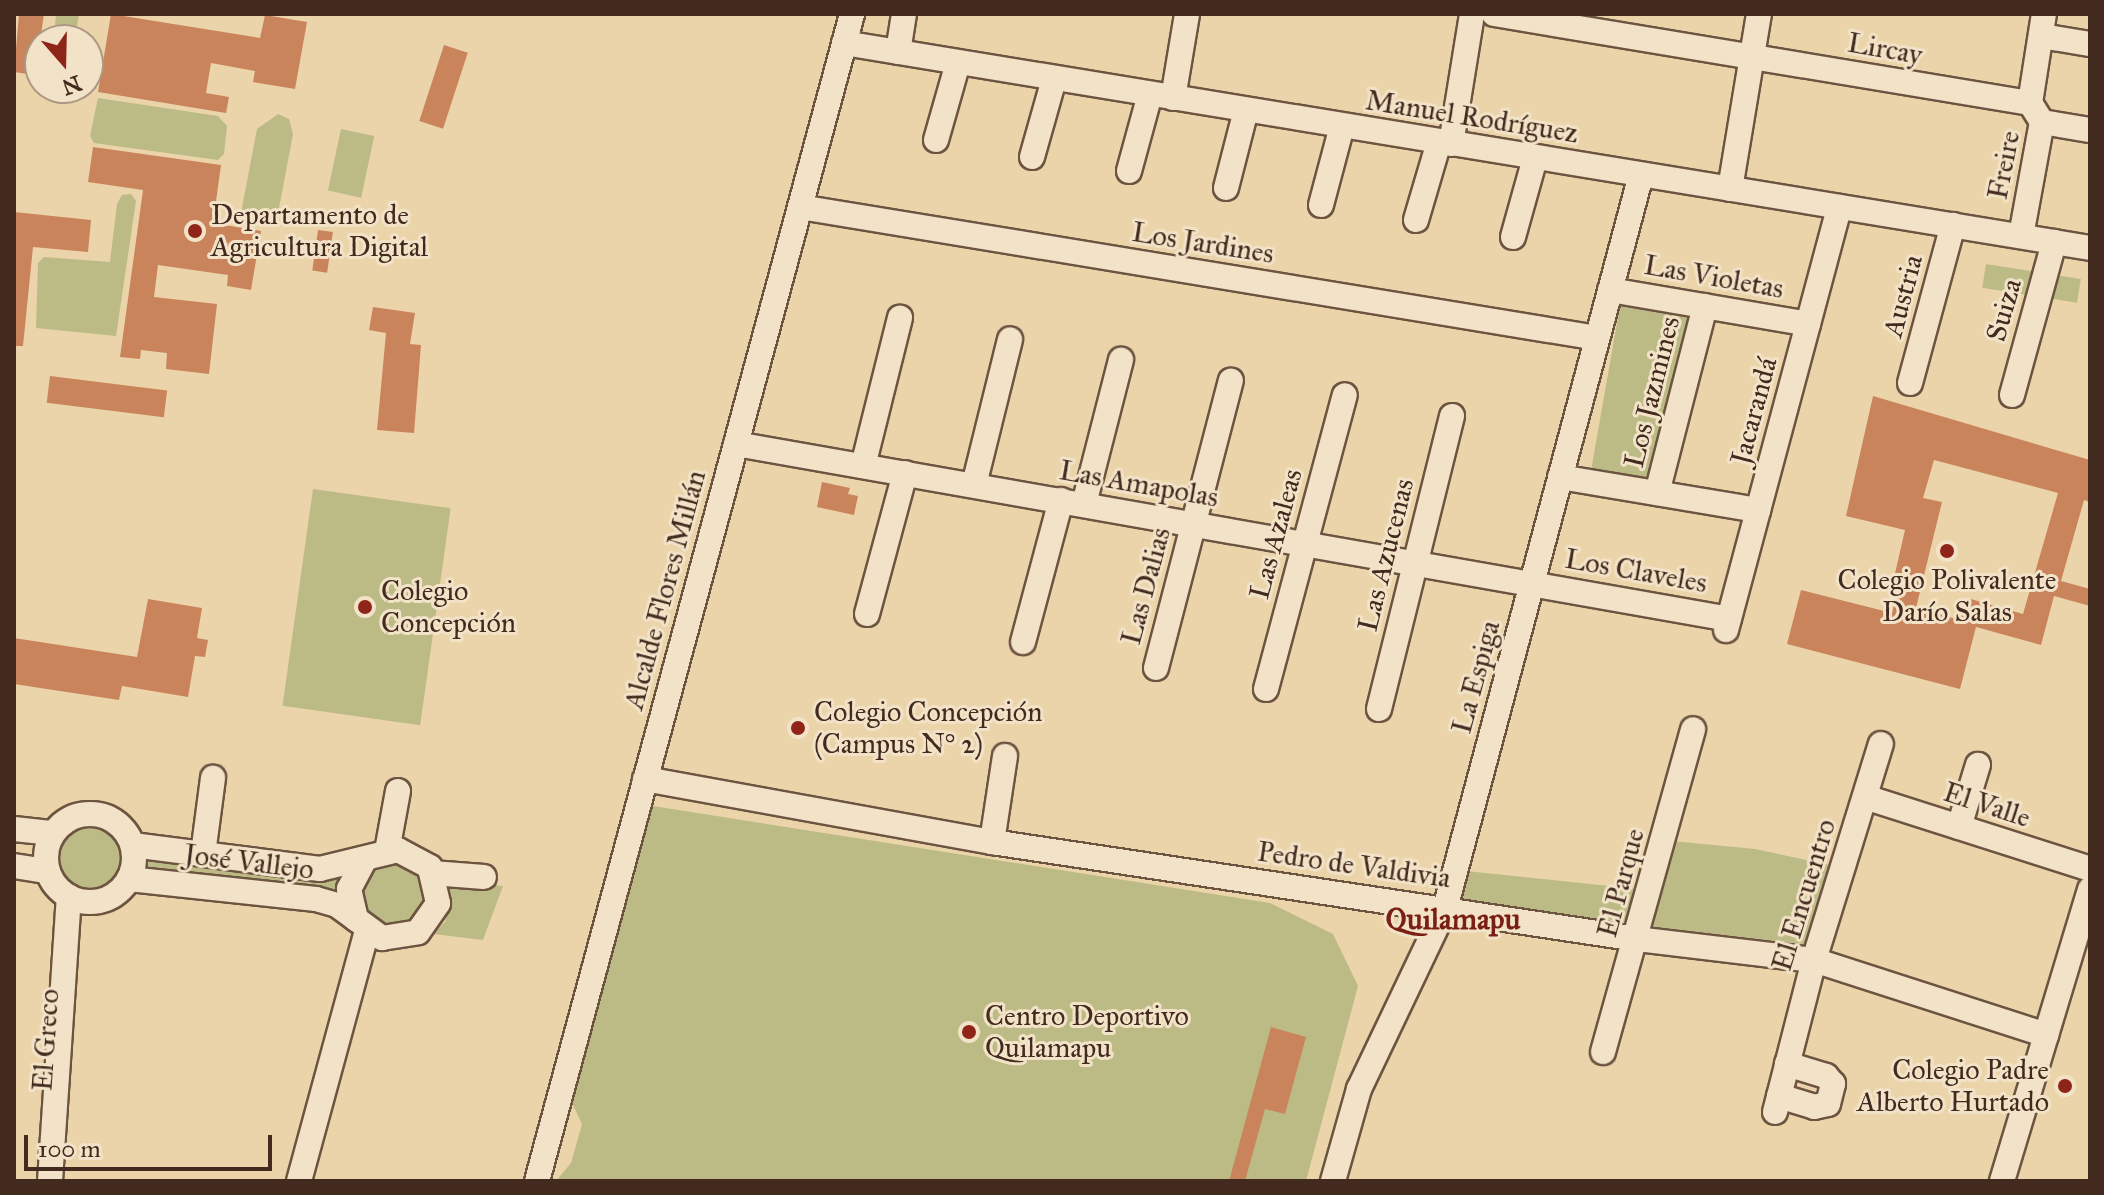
<!DOCTYPE html>
<html>
<head>
<meta charset="utf-8">
<style>
  body { margin:0 }
  #map { position:relative; width:2104px; height:1195px; overflow:hidden; background:#ebd4aa; font-family:"IM FELL Great Primer",serif }
  div>[style] { position:absolute }
  [style*='--x'] { left:calc(var(--x)*1px); top:calc(var(--y)*1px); width:calc(var(--w)*1px); rotate:calc(var(--a)*1deg) }
  .green>* { inset:0; background:#bcbb85; transform-origin:0 0 }
  .round { border-radius:50% }
  .building>* { inset:0; background:#ca845c; transform-origin:0 0 }
  .roads { filter:drop-shadow(2px 0 #6d5441) drop-shadow(-2px 0 #6d5441) drop-shadow(0 2px #6d5441) drop-shadow(0 -2px #6d5441) }
  .minor>* { height:24px; margin:-12px; padding:0 12px; transform-origin:12px; border-radius:12px; background:#f2e3c8 }
  .minor>.ring { margin:-12px; padding:0; box-sizing:content-box; background:none; border:24px solid #f2e3c8; border-radius:50% }
  .dots>* { width:22px; height:22px; translate:-50% -50%; box-sizing:border-box; border:4px solid #f2e3c8; border-radius:50% }
  span { translate:-50% -50%; white-space:nowrap; text-align:center; line-height:1.15; -webkit-text-stroke:6px #f2e3c8; paint-order:stroke }
  .street-label { font-size:28px; color:#432a1e }
  .poi-label { font-size:28px; color:#432a1e }
  .left { translate:0 -50%; text-align:left }
  .right { translate:-100% -50%; text-align:right }
  .neighbourhood-label { font-size:30px; color:#7a1f14; font-weight:700 }
  .frame { position:absolute; inset:0; border:16px solid #432a1e; pointer-events:none }
  .north { position:absolute; left:24px; top:24px; width:80px; height:80px; box-sizing:border-box; background:#f2e3c8; border:2px solid #ac9984; border-radius:50%; rotate:160deg; font-size:22px; font-weight:700; line-height:32px; text-align:center; color:#432a1e }
  .north::after { content:''; display:block; margin:auto; width:28px; height:36px; background:#8f2418; clip-path:polygon(50% 0,100% 100%,50% 72%,0 100%) }
  .scale { position:absolute; left:24px; top:1135px; width:248px; height:36px; box-sizing:border-box; border:4px solid #432a1e; border-top:0; padding-left:10px; font-size:24px; line-height:28px; white-space:nowrap; color:#432a1e; -webkit-text-stroke:6px #f2e3c8; paint-order:stroke }
</style>
</head>
<body>
<div id="map">
  <div class="green">
    <i style="clip-path:polygon(56px 14px,79px 14px,75px 40px,54px 40px)"></i>
    <i style="clip-path:polygon(98px 98px,218px 116px,227px 126px,224px 154px,218px 160px,94px 143px,90px 136px)"></i>
    <i style="clip-path:polygon(278px 114px,289px 119px,293px 134px,276px 224px,240px 218px,257px 129px)"></i>
    <i style="left:341px;top:129px;width:34px;height:63px;rotate:12deg"></i>
    <i style="clip-path:polygon(131px 194px,136px 201px,116px 336px,36px 328px,38px 263px,44px 257px,110px 262px,117px 204px,122px 195px)"></i>
    <i style="left:1986px;top:264px;width:96px;height:24px;rotate:9deg"></i>
    <i style="left:1620px;top:306px;width:78px;height:171px;rotate:10deg"></i>
    <i style="left:313px;top:489px;width:139px;height:219px;rotate:8deg"></i>
    <i style="clip-path:polygon(653px 806px,1270px 903px,1333px 934px,1358px 986px,1306px 1181px,556px 1181px,571px 1163px,582px 1124px,572px 1103px)"></i>
    <i class="round" style="left:49px;top:817px;width:80px;height:80px"></i>
    <i style="clip-path:polygon(1672px 841px,1755px 849px,1835px 866px,1811px 945px,1648px 926px)"></i>
    <i style="left:135px;top:851px;width:222px;height:26px;rotate:5deg"></i>
    <i style="clip-path:polygon(398px 855px,433px 886px,414px 929px,367px 925px,357px 879px,367px 866px)"></i>
    <i style="left:1466px;top:871px;width:168px;height:34px;rotate:6deg"></i>
    <i style="clip-path:polygon(446px 880px,503px 886px,483px 940px,433px 934px,445px 922px,450px 904px)"></i>
  </div>
  <div class="building">
    <i style="clip-path:polygon(19px 14px,44px 14px,35px 75px,14px 72px)"></i>
    <i style="clip-path:polygon(111px 14px,260px 38px,265px 15px,307px 22px,295px 89px,253px 82px,255px 71px,211px 63px,206px 93px,229px 97px,226px 113px,98px 92px)"></i>
    <i style="left:444px;top:45px;width:25px;height:80px;rotate:18deg"></i>
    <i style="clip-path:polygon(93px 147px,221px 165px,213px 223px,261px 231px,251px 290px,227px 286px,228px 275px,158px 265px,154px 297px,217px 304px,209px 374px,166px 369px,167px 353px,141px 350px,140px 359px,120px 357px,143px 190px,88px 182px)"></i>
    <i style="clip-path:polygon(14px 212px,91px 220px,88px 252px,33px 247px,23px 346px,14px 346px)"></i>
    <i style="left:318px;top:230px;width:15px;height:41px;rotate:8deg"></i>
    <i style="clip-path:polygon(373px 307px,415px 313px,410px 344px,421px 345px,414px 433px,377px 430px,386px 333px,369px 330px)"></i>
    <i style="left:50px;top:376px;width:118px;height:27px;rotate:7deg"></i>
    <i style="clip-path:polygon(evenodd,1873px 396px,2090px 460px,2090px 502px,2084px 500px,2061px 581px,2090px 589px,2090px 606px,2054px 596px,2041px 645px,1976px 627px,1960px 689px,1787px 644px,1801px 590px,1892px 613px,1899px 584px,1893px 582px,1905px 530px,1846px 516px,1873px 396px,1934px 460px,2058px 493px,2023px 614px,1967px 598px,1960px 620px,1916px 608px,1942px 502px,1923px 498px,1934px 460px)"></i>
    <i style="clip-path:polygon(822px 482px,850px 488px,848px 494px,858px 496px,854px 515px,817px 507px)"></i>
    <i style="clip-path:polygon(148px 599px,202px 608px,197px 638px,208px 640px,205px 657px,195px 656px,188px 697px,122px 686px,119px 700px,14px 684px,14px 638px,137px 657px)"></i>
    <i style="clip-path:polygon(1271px 1027px,1306px 1037px,1285px 1114px,1265px 1109px,1245px 1181px,1229px 1181px)"></i>
  </div>
  <div class="roads">
    <div class="minor">
      <i style="--x:1494;--y:14;--w:543;--a:9.43"></i>
      <i style="--x:2041;--y:36;--w:50;--a:9.3"></i>
      <i style="--x:844;--y:43;--w:1263;--a:9.34"></i>
      <i style="--x:898;--y:52;--w:38;--a:-81"></i>
      <i style="--x:1173;--y:98;--w:85;--a:-80.5"></i>
      <i style="--x:2042;--y:122;--w:49;--a:9.5"></i>
      <i style="--x:936;--y:140;--w:80;--a:-74.1"></i>
      <i style="--x:1451;--y:144;--w:132;--a:-80.8"></i>
      <i style="--x:1032;--y:157;--w:81;--a:-74.2"></i>
      <i style="--x:1129;--y:171;--w:80;--a:-74.7"></i>
      <i style="--x:1226;--y:188;--w:81;--a:-75.6"></i>
      <i style="--x:1730;--y:189;--w:177;--a:-80.6"></i>
      <i style="--x:1321;--y:205;--w:82;--a:-75.1"></i>
      <i style="--x:800;--y:207;--w:808;--a:9.33"></i>
      <i style="--x:1416;--y:220;--w:81;--a:-73.6"></i>
      <i style="--x:2021;--y:236;--w:116;--a:-79.6"></i>
      <i style="--x:2042;--y:122;--w:22;--a:-122"></i>
      <i style="--x:2030;--y:103;--w:90;--a:-81.1"></i>
      <i style="--x:1513;--y:237;--w:82;--a:-74.4"></i>
      <i style="--x:1610;--y:290;--w:201;--a:9.7"></i>
      <i style="--x:1910;--y:383;--w:164;--a:-74.8"></i>
      <i style="--x:2012;--y:395;--w:159;--a:-74.6"></i>
      <i style="--x:736;--y:444;--w:1008;--a:9.99"></i>
      <i style="--x:863;--y:466;--w:153;--a:-76"></i>
      <i style="--x:1560;--y:477;--w:201;--a:9.5"></i>
      <i style="--x:974;--y:485;--w:150;--a:-76.1"></i>
      <i style="--x:1657;--y:493;--w:193;--a:-75.6"></i>
      <i style="--x:1084;--y:504;--w:149;--a:-75.6"></i>
      <i style="--x:867;--y:614;--w:146;--a:-74.9"></i>
      <i style="--x:1726;--y:630;--w:438;--a:-75"></i>
      <i style="--x:1023;--y:642;--w:147;--a:-75"></i>
      <i style="--x:1156;--y:668;--w:297;--a:-75.4"></i>
      <i style="--x:1266;--y:689;--w:304;--a:-75"></i>
      <i style="--x:1379;--y:709;--w:302;--a:-76"></i>
      <i style="--x:645;--y:779;--w:353;--a:10.3"></i>
      <i style="--x:992;--y:842;--w:652;--a:8.55"></i>
      <i style="--x:1637;--y:939;--w:178;--a:6.8"></i>
      <i style="--x:1814;--y:960;--w:244;--a:17.9"></i>
      <i style="--x:1865;--y:797;--w:236;--a:17.7"></i>
      <i class="ring" style="left:46px;top:814px;width:64px;height:64px"></i>
      <i style="--x:1959;--y:827;--w:65;--a:-73"></i>
      <i style="--x:14;--y:829;--w:39;--a:6"></i>
      <i style="--x:992;--y:842;--w:87;--a:-81.4"></i>
      <i style="--x:387;--y:851;--w:61;--a:-79.6"></i>
      <i style="--x:203;--y:854;--w:77;--a:-82.5"></i>
      <i style="--x:14;--y:866;--w:33;--a:9"></i>
      <i style="--x:432;--y:873;--w:52;--a:4.4"></i>
      <i style="--x:129;--y:879;--w:188;--a:6.1"></i>
      <i style="--x:316;--y:899;--w:22;--a:16"></i>
      <i style="--x:337;--y:905;--w:56;--a:36.3"></i>
      <i style="--x:382;--y:938;--w:36;--a:-9"></i>
      <i style="--x:418;--y:932;--w:35;--a:-55"></i>
      <i style="--x:438;--y:903;--w:37;--a:-103"></i>
      <i style="--x:430;--y:867;--w:36;--a:-152"></i>
      <i style="--x:398;--y:850;--w:80;--a:166.3"></i>
      <i style="--x:320;--y:869;--w:189;--a:-172.7"></i>
      <i style="--x:356;--y:919;--w:31;--a:-103"></i>
      <i style="--x:349;--y:889;--w:32;--a:-62"></i>
      <i style="--x:1603;--y:1052;--w:335;--a:-74.4"></i>
      <i style="--x:1779;--y:1096;--w:37;--a:17"></i>
      <i style="--x:1814;--y:1107;--w:14;--a:-12"></i>
      <i style="--x:1828;--y:1104;--w:21;--a:-76"></i>
      <i style="--x:1833;--y:1084;--w:11;--a:-131"></i>
      <i style="--x:1826;--y:1076;--w:41;--a:-162.9"></i>
      <i style="--x:1775;--y:1112;--w:157;--a:-75.6"></i>
      <i style="--x:1814;--y:960;--w:226;--a:-72.8"></i>
      <i style="--x:50;--y:1181;--w:285;--a:-86.2"></i>
      <i style="--x:299;--y:1181;--w:259;--a:-74.8"></i>
      <i style="--x:537;--y:1181;--w:1209;--a:-74.89"></i>
      <i style="--x:1333;--y:1181;--w:96;--a:-74.2"></i>
      <i style="--x:1359;--y:1089;--w:199;--a:-64.5"></i>
      <i style="--x:1445;--y:909;--w:760;--a:-75.05"></i>
      <i style="--x:2002;--y:1181;--w:305;--a:-73.2"></i>
    </div>
  </div>
  <div class="dots">
    <i style="left:195px;top:231px;background:#8f2418"></i>
    <i style="left:1947px;top:551px;background:#8f2418"></i>
    <i style="left:365px;top:607px;background:#8f2418"></i>
    <i style="left:798px;top:728px;background:#8f2418"></i>
    <i style="left:969px;top:1032px;background:#8f2418"></i>
    <i style="left:2065px;top:1086px;background:#8f2418"></i>
  </div>
  <div class="street-label">
    <span style="left:1885px;top:49px;rotate:10deg">Lircay</span>
    <span style="left:1472px;top:117px;rotate:9deg">Manuel Rodríguez</span>
    <span style="left:2004px;top:165px;rotate:-79deg">Freire</span>
    <span style="left:1203px;top:243px;rotate:9deg">Los Jardines</span>
    <span style="left:1714px;top:277px;rotate:10deg">Las Violetas</span>
    <span style="left:1903px;top:296px;rotate:-75deg">Austria</span>
    <span style="left:2004px;top:310px;rotate:-74deg">Suiza</span>
    <span style="left:1652px;top:392px;rotate:-76deg">Los Jazmines</span>
    <span style="left:1754px;top:411px;rotate:-75deg">Jacarandá</span>
    <span style="left:1139px;top:484px;rotate:10deg">Las Amapolas</span>
    <span style="left:1276px;top:534px;rotate:-75deg">Las Azaleas</span>
    <span style="left:1386px;top:555px;rotate:-76deg">Las Azucenas</span>
    <span style="left:1636px;top:571px;rotate:10deg">Los Claveles</span>
    <span style="left:1146px;top:586px;rotate:-75deg">Las Dalias</span>
    <span style="left:665px;top:590px;rotate:-75deg">Alcalde Flores Millán</span>
    <span style="left:1476px;top:677px;rotate:-75deg">La Espiga</span>
    <span style="left:1987px;top:805px;rotate:18deg">El Valle</span>
    <span style="left:249px;top:862px;rotate:7deg">José Vallejo</span>
    <span style="left:1354px;top:865px;rotate:8deg">Pedro de Valdivia</span>
    <span style="left:1621px;top:883px;rotate:-75deg">El Parque</span>
    <span style="left:1804px;top:895px;rotate:-73deg">El Encuentro</span>
    <span style="left:46px;top:1040px;rotate:-86deg">El Greco</span>
  </div>
  <div class="poi-label">
    <span class="left" style="left:211px;top:231px">Departamento de<br>Agricultura Digital</span>
    <span style="left:1947px;top:596px">Colegio Polivalente<br>Darío Salas</span>
    <span class="left" style="left:381px;top:607px">Colegio<br>Concepción</span>
    <span class="left" style="left:814px;top:728px">Colegio Concepción<br>(Campus N° 2)</span>
    <span class="left" style="left:985px;top:1032px">Centro Deportivo<br>Quilamapu</span>
    <span class="right" style="left:2049px;top:1086px">Colegio Padre<br>Alberto Hurtado</span>
  </div>
  <div class="neighbourhood-label">
    <span style="left:1453px;top:919px">Quilamapu</span>
  </div>
  <div class="frame"></div>
  <div class="north">N</div>
  <div class="scale">100 m</div>
</div>
</body>
</html>
